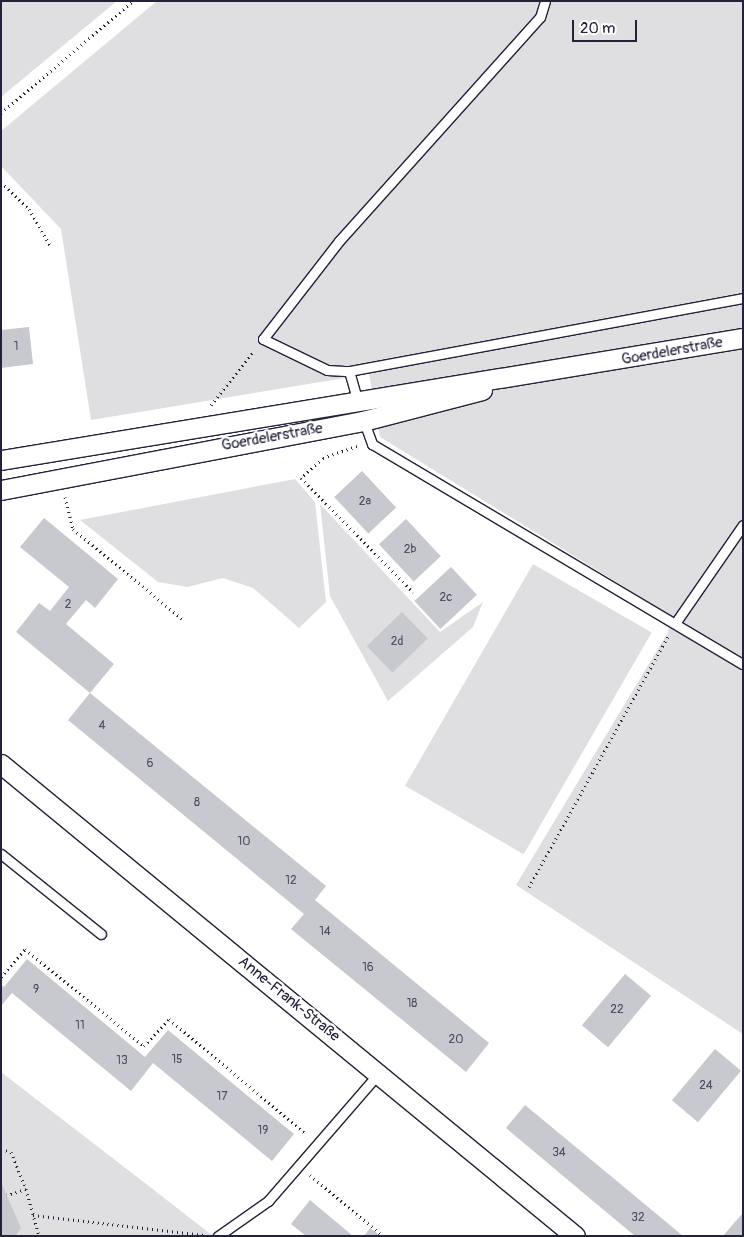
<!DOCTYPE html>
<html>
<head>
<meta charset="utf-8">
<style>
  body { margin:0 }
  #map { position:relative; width:744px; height:1237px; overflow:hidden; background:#fff; font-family:Pangolin,sans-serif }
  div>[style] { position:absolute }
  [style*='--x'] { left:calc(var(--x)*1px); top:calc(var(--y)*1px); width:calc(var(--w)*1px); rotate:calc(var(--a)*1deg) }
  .green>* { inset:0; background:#dfdfe2; transform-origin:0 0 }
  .building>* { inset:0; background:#c8c8cf; transform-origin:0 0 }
  .path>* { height:3px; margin-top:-1.5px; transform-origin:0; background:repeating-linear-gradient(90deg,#22223b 0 1px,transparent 0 5px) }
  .roads { filter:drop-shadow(1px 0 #22223b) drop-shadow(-1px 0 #22223b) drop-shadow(0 1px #22223b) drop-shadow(0 -1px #22223b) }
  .service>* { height:9px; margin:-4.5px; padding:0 4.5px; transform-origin:4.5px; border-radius:4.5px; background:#fff }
  .minor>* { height:19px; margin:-9.5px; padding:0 9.5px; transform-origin:9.5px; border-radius:9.5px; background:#fff }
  span { translate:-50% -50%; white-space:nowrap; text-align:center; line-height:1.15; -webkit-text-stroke:4.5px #fff; paint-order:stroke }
  .number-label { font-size:12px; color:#4c4c60 }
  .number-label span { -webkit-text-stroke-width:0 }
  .street-label { font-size:15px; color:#22223b }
  .frame { position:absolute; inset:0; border:2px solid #22223b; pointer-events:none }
  .scale { position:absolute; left:572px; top:20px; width:65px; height:22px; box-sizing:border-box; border:2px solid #22223b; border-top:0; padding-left:6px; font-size:15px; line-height:18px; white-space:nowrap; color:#22223b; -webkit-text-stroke:4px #fff; paint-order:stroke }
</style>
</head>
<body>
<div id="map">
  <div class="green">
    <i style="clip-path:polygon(1px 1px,117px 1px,1px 97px)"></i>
    <i style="clip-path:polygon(157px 1px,743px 1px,743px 1034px,516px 885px,668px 632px,670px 615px,380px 437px,369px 374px,91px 420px,61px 229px,1px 166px,1px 131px)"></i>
    <i style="clip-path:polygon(295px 479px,315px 502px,326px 602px,299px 628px,253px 588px,223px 578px,187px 587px,158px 582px,80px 520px)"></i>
    <i style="clip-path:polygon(320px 504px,440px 632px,483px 602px,473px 627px,388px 701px,330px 596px)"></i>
    <i style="left:533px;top:564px;width:137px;height:256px;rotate:30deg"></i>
    <i style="clip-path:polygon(1px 1072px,150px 1187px,213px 1236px,1px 1236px)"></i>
  </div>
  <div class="building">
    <i style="clip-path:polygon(29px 327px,33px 364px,1px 368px,1px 330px)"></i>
    <i style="left:362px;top:471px;width:50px;height:38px;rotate:47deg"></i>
    <i style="clip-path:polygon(44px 518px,118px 579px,95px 608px,86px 600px,66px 624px,114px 664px,90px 693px,16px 632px,39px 603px,50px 611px,69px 587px,20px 547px)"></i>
    <i style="left:406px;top:519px;width:51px;height:37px;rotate:47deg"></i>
    <i style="left:451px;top:567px;width:38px;height:50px;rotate:47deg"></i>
    <i style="left:402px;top:612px;width:37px;height:49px;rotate:46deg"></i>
    <i style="clip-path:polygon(90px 693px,326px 886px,315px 900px,489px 1043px,466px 1072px,291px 929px,304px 914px,68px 720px)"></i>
    <i style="clip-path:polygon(27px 959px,145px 1057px,168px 1030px,294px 1134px,272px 1161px,153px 1063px,131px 1091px,12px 993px,1px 1006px,1px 985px,4px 987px)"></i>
    <i style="left:625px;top:974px;width:34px;height:67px;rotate:40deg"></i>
    <i style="left:715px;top:1049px;width:34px;height:67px;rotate:40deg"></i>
    <i style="clip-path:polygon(525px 1105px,612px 1177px,683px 1236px,635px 1236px,593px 1201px,506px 1128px)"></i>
    <i style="clip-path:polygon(1px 1182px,21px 1228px,15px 1236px,1px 1236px)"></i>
    <i style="clip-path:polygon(310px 1200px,353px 1236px,306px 1236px,291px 1224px)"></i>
    <i style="clip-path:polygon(743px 1213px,743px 1236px,723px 1236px,734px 1223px)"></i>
    <i style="clip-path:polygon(370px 1228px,378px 1234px,377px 1236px,364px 1236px)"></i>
  </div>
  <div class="path">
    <i style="--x:1;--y:113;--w:173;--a:-40.3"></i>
    <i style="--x:1;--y:182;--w:39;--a:44"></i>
    <i style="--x:29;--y:209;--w:44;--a:59.9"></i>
    <i style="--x:211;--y:405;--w:69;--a:-51.5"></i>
    <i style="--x:357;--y:446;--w:36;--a:161"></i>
    <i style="--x:323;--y:458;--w:30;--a:138"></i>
    <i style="--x:301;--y:478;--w:160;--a:45.5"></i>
    <i style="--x:65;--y:497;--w:33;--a:76"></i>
    <i style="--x:73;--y:529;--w:141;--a:39.5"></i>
    <i style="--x:529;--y:887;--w:287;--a:-61"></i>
    <i style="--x:1;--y:977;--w:37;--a:-49"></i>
    <i style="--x:25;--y:949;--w:154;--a:39.2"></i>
    <i style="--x:144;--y:1046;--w:37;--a:-47"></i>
    <i style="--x:169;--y:1019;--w:179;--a:40"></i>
    <i style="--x:1;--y:1149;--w:10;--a:17"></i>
    <i style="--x:11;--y:1152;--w:40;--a:68"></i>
    <i style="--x:26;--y:1189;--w:20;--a:162"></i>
    <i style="--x:310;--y:1175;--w:95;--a:39.9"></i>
    <i style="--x:26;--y:1189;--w:49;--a:74.5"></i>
    <i style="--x:33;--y:1215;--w:172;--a:6.7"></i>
  </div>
  <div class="roads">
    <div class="service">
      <i style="--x:545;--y:1;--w:17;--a:107"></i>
      <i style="--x:540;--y:17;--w:301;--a:131.9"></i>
      <i style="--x:339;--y:241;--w:124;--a:127.8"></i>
      <i style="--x:263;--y:339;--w:71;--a:25.8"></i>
      <i style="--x:327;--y:370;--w:22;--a:3"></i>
      <i style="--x:349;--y:371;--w:401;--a:-10.5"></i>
      <i style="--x:349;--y:371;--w:32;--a:74"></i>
      <i style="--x:363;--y:419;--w:27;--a:70"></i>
      <i style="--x:372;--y:444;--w:431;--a:30.7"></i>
      <i style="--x:676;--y:622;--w:118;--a:-55.4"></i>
      <i style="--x:1;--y:854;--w:128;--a:38.7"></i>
      <i style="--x:218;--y:1236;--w:61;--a:-35"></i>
      <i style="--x:268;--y:1201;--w:169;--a:-49.1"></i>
    </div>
    <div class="minor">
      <i style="--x:1;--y:460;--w:752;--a:-9.34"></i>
      <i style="--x:1;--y:490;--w:369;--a:-10.8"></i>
      <i style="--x:363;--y:421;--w:123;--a:-14.6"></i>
      <i style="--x:1;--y:764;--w:743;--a:39.43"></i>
    </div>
  </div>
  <div class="number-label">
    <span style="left:16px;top:347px">1</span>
    <span style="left:365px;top:502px">2a</span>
    <span style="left:410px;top:550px">2b</span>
    <span style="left:446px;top:598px">2c</span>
    <span style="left:68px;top:605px">2</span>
    <span style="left:397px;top:642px">2d</span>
    <span style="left:102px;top:726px">4</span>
    <span style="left:150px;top:764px">6</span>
    <span style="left:197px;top:803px">8</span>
    <span style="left:244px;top:842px">10</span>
    <span style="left:291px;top:881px">12</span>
    <span style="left:325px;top:932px">14</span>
    <span style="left:368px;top:968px">16</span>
    <span style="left:36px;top:990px">9</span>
    <span style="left:412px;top:1004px">18</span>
    <span style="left:617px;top:1010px">22</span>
    <span style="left:80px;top:1026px">11</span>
    <span style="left:456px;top:1040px">20</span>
    <span style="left:177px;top:1060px">15</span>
    <span style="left:122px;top:1061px">13</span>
    <span style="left:706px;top:1086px">24</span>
    <span style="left:222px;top:1097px">17</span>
    <span style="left:263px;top:1131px">19</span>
    <span style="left:559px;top:1153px">34</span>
    <span style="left:638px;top:1218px">32</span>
  </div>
  <div class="street-label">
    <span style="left:672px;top:351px;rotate:-10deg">Goerdelerstraße</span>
    <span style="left:272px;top:437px;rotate:-10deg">Goerdelerstraße</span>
    <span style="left:289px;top:999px;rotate:39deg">Anne-Frank-Straße</span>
  </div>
  <div class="frame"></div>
  <div class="scale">20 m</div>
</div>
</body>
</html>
